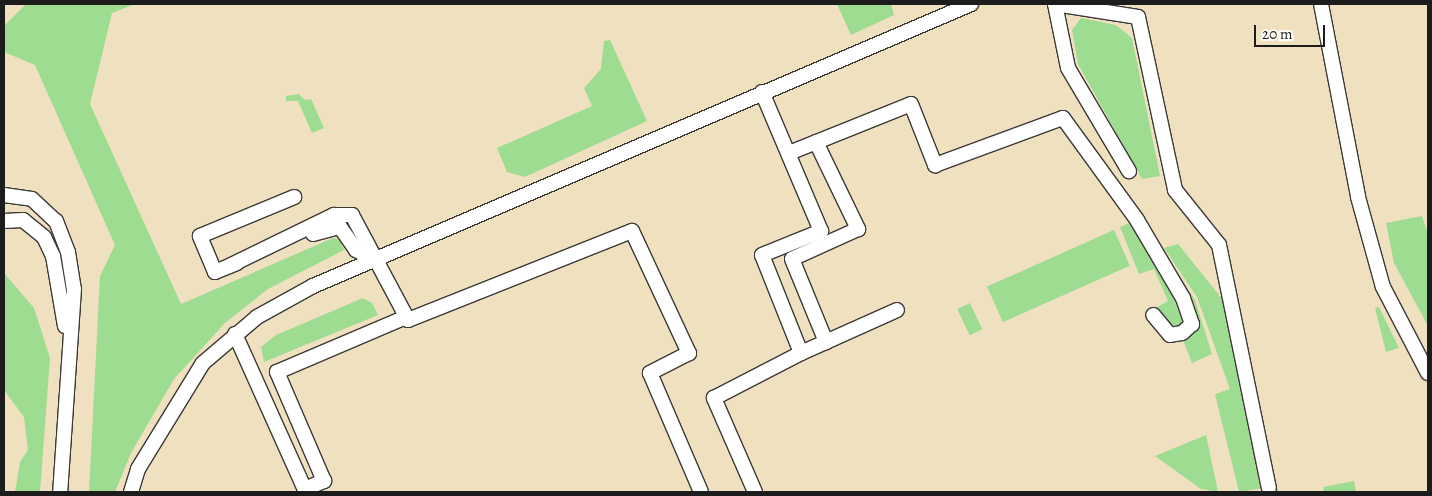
<!DOCTYPE html>
<html>
<head>
<meta charset="utf-8">
<style>
  body { margin:0 }
  #map { position:relative; width:1432px; height:496px; overflow:hidden; background:#efe0c0; font-family:Alegreya,serif }
  div>[style] { position:absolute }
  [style*='--x'] { left:calc(var(--x)*1px); top:calc(var(--y)*1px); width:calc(var(--w)*1px); rotate:calc(var(--a)*1deg) }
  .green>* { inset:0; background:#9edc91; transform-origin:0 0 }
  .roads { filter:drop-shadow(1px 0 #3c3935) drop-shadow(-1px 0 #3c3935) drop-shadow(0 1px #3c3935) drop-shadow(0 -1px #3c3935) }
  .service>* { height:14px; margin:-7px; padding:0 7px; transform-origin:7px; border-radius:7px; background:#fff }
  span { translate:-50% -50%; white-space:nowrap; text-align:center; line-height:1.15; -webkit-text-stroke:4px #fdfcf7; paint-order:stroke }
  .frame { position:absolute; inset:0; border:5px solid #1c1c1c; pointer-events:none }
  .scale { position:absolute; left:1254px; top:25px; width:71px; height:22px; box-sizing:border-box; border:2px solid #1c1c1c; border-top:0; padding-left:6px; font-size:15px; line-height:18px; white-space:nowrap; color:#1c1c1c; -webkit-text-stroke:4px #fdfcf7; paint-order:stroke }
</style>
</head>
<body>
<div id="map">
  <div class="green">
    <i style="clip-path:polygon(26px 4px,135px 4px,112px 13px,90px 104px,181px 304px,333px 238px,339px 239px,344px 250px,268px 289px,225px 323px,174px 379px,131px 453px,115px 492px,89px 492px,100px 276px,115px 245px,35px 65px,4px 52px,4px 26px)"></i>
    <i style="clip-path:polygon(837px 4px,891px 4px,894px 15px,851px 35px)"></i>
    <i style="clip-path:polygon(1081px 18px,1116px 25px,1132px 38px,1160px 176px,1142px 179px,1078px 64px,1072px 30px)"></i>
    <i style="clip-path:polygon(610px 40px,647px 121px,525px 177px,507px 172px,497px 148px,592px 106px,584px 88px,601px 69px,604px 41px)"></i>
    <i style="clip-path:polygon(299px 94px,305px 100px,311px 99px,324px 128px,312px 133px,298px 101px,286px 101px,286px 96px)"></i>
    <i style="clip-path:polygon(1422px 216px,1428px 234px,1428px 326px,1394px 263px,1386px 223px)"></i>
    <i style="clip-path:polygon(1144px 220px,1195px 300px,1212px 354px,1192px 363px,1183px 340px,1197px 327px)"></i>
    <i style="clip-path:polygon(1132px 222px,1189px 322px,1175px 333px,1154px 309px,1168px 301px,1154px 269px,1139px 274px,1120px 227px)"></i>
    <i style="left:1114px;top:230px;width:39px;height:139px;rotate:66deg"></i>
    <i style="clip-path:polygon(1178px 244px,1227px 305px,1263px 488px,1239px 492px,1215px 394px,1230px 389px,1197px 297px,1164px 248px)"></i>
    <i style="clip-path:polygon(4px 273px,34px 308px,50px 358px,40px 492px,15px 492px,20px 462px,28px 450px,24px 417px,4px 390px)"></i>
    <i style="clip-path:polygon(363px 298px,372px 303px,378px 315px,264px 362px,261px 347px,276px 335px)"></i>
    <i style="left:970px;top:303px;width:29px;height:14px;rotate:65deg"></i>
    <i style="clip-path:polygon(1379px 307px,1399px 348px,1386px 352px,1375px 308px)"></i>
    <i style="clip-path:polygon(1206px 435px,1218px 492px,1201px 489px,1155px 456px)"></i>
    <i style="clip-path:polygon(1354px 481px,1356px 492px,1324px 492px,1323px 487px)"></i>
  </div>
  <div class="roads">
    <div class="service">
      <i style="--x:1055;--y:4;--w:84;--a:8.9"></i>
      <i style="--x:1138;--y:17;--w:177;--a:77.9"></i>
      <i style="--x:1175;--y:190;--w:70;--a:51.3"></i>
      <i style="--x:1219;--y:245;--w:248;--a:78.4"></i>
      <i style="--x:1055;--y:4;--w:65;--a:78.5"></i>
      <i style="--x:1068;--y:68;--w:120;--a:59.4"></i>
      <i style="--x:1321;--y:4;--w:197;--a:79.1"></i>
      <i style="--x:1358;--y:197;--w:93;--a:74.5"></i>
      <i style="--x:1383;--y:287;--w:97;--a:62.4"></i>
      <i style="--x:816;--y:142;--w:97;--a:64.2"></i>
      <i style="--x:858;--y:229;--w:72;--a:155.6"></i>
      <i style="--x:792;--y:259;--w:90;--a:67.7"></i>
      <i style="--x:789;--y:153;--w:131;--a:-21.9"></i>
      <i style="--x:911;--y:104;--w:66;--a:68.5"></i>
      <i style="--x:935;--y:165;--w:136;--a:-20.2"></i>
      <i style="--x:1063;--y:118;--w:126;--a:54"></i>
      <i style="--x:1137;--y:220;--w:91;--a:59.5"></i>
      <i style="--x:1183;--y:298;--w:28;--a:71"></i>
      <i style="--x:1192;--y:324;--w:13;--a:138"></i>
      <i style="--x:1182;--y:333;--w:12;--a:171"></i>
      <i style="--x:1170;--y:335;--w:26;--a:-130"></i>
      <i style="--x:4;--y:195;--w:28;--a:8"></i>
      <i style="--x:32;--y:199;--w:33;--a:43"></i>
      <i style="--x:56;--y:221;--w:33;--a:69"></i>
      <i style="--x:68;--y:252;--w:37;--a:81"></i>
      <i style="--x:74;--y:289;--w:203;--a:93.9"></i>
      <i style="--x:4;--y:221;--w:19;--a:-3"></i>
      <i style="--x:23;--y:220;--w:27;--a:39"></i>
      <i style="--x:44;--y:237;--w:21;--a:65"></i>
      <i style="--x:53;--y:256;--w:71;--a:80.3"></i>
      <i style="--x:313;--y:234;--w:28;--a:-15"></i>
      <i style="--x:340;--y:227;--w:28;--a:55"></i>
      <i style="--x:356;--y:250;--w:22;--a:27"></i>
      <i style="--x:237;--y:263;--w:24;--a:158"></i>
      <i style="--x:215;--y:272;--w:39;--a:-113"></i>
      <i style="--x:200;--y:236;--w:102;--a:-22.5"></i>
      <i style="--x:229;--y:266;--w:117;--a:-25.9"></i>
      <i style="--x:334;--y:215;--w:18;--a:0"></i>
      <i style="--x:352;--y:215;--w:119;--a:61.9"></i>
      <i style="--x:408;--y:320;--w:241;--a:-21.7"></i>
      <i style="--x:632;--y:231;--w:135;--a:65"></i>
      <i style="--x:689;--y:353;--w:44;--a:152.9"></i>
      <i style="--x:650;--y:373;--w:129;--a:66.8"></i>
      <i style="--x:235;--y:334;--w:173;--a:65.8"></i>
      <i style="--x:801;--y:353;--w:105;--a:-24.1"></i>
      <i style="--x:305;--y:489;--w:21;--a:-23"></i>
      <i style="--x:324;--y:481;--w:119;--a:-113.3"></i>
      <i style="--x:277;--y:372;--w:140;--a:-23.1"></i>
      <i style="--x:131;--y:492;--w:24;--a:-73"></i>
      <i style="--x:138;--y:469;--w:124;--a:-58.5"></i>
      <i style="--x:203;--y:363;--w:71;--a:-40.4"></i>
      <i style="--x:257;--y:317;--w:64;--a:-29"></i>
      <i style="--x:313;--y:286;--w:716;--a:-23.2"></i>
      <i style="--x:755;--y:492;--w:103;--a:-113.6"></i>
      <i style="--x:714;--y:398;--w:98;--a:-27.3"></i>
      <i style="--x:801;--y:353;--w:105;--a:-111.7"></i>
      <i style="--x:762;--y:255;--w:64;--a:-22.1"></i>
      <i style="--x:821;--y:231;--w:151;--a:-113"></i>
    </div>
  </div>
  <div class="frame"></div>
  <div class="scale">20 m</div>
</div>
</body>
</html>
